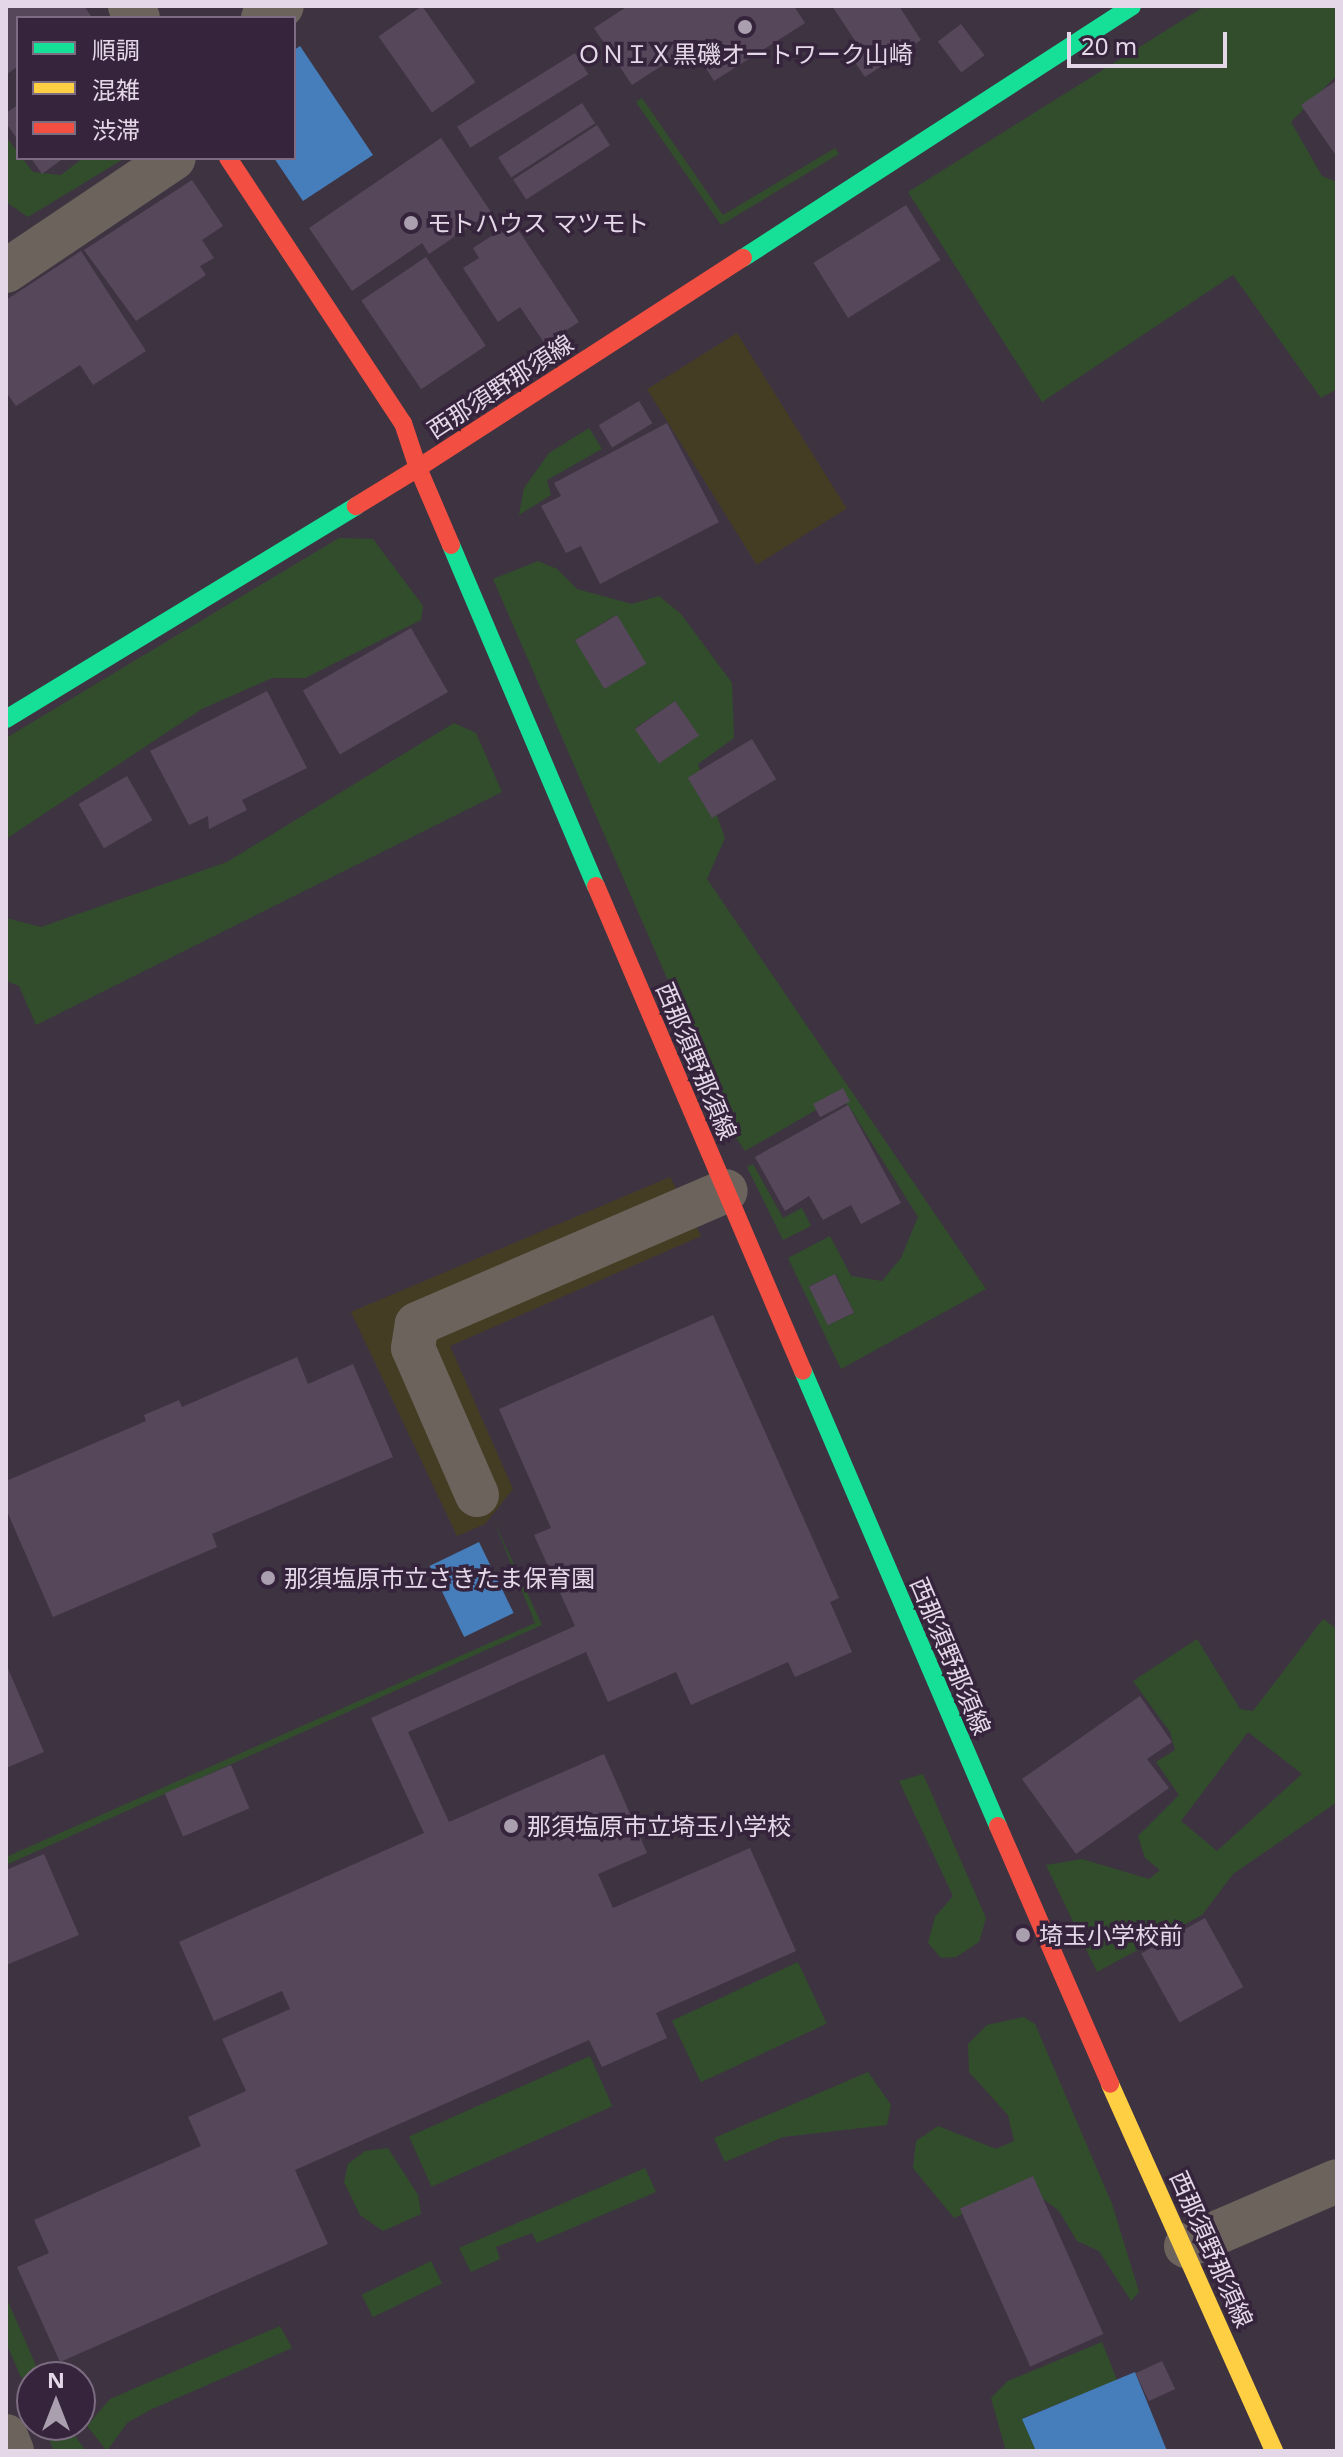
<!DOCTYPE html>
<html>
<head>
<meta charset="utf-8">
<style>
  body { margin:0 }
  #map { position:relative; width:1343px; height:2457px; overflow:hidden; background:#3e3441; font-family:"Noto Sans","Noto Sans JP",sans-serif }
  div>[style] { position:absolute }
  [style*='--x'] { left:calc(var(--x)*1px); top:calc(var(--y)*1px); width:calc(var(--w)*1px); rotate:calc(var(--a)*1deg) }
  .green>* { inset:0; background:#314d2c; transform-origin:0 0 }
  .sand>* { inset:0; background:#453d23; transform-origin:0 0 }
  .water>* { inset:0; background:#467dbb; transform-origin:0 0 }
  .building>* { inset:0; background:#56475a; transform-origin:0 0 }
  .street>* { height:44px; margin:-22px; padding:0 22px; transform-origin:22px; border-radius:22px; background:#6d635d }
  .fast>* { height:18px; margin:-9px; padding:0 9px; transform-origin:9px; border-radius:9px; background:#16e098 }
  .slow>* { height:18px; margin:-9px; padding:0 9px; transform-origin:9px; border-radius:9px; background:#ffcf43 }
  .jam>* { height:18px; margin:-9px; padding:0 9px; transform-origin:9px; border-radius:9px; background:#f24e42 }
  .dots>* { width:22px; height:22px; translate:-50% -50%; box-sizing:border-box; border:4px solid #36243c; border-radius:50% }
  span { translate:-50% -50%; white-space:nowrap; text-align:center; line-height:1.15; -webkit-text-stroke:7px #36243c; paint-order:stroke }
  .poi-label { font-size:24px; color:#e4d8e8 }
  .left { translate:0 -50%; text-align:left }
  .street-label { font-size:24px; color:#e4d8e8 }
  .frame { position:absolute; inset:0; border:8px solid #e4d8e8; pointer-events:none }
  .legend { position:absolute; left:16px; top:16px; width:280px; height:144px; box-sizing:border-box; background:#36243c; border:2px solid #7c6c81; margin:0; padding:10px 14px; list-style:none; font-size:24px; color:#e4d8e8 }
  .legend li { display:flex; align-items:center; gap:16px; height:40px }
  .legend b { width:40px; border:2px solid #7c6c81 }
  .north { position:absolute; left:16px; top:2361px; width:80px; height:80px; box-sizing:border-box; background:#36243c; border:2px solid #7c6c81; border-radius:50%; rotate:0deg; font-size:22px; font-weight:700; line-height:32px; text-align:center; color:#e4d8e8 }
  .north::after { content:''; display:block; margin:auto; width:28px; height:36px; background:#aa9fae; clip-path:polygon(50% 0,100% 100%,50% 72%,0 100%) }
  .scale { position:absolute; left:1067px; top:32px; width:160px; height:36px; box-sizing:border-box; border:4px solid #e4d8e8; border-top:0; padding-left:10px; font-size:24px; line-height:28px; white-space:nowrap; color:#e4d8e8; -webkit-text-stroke:6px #36243c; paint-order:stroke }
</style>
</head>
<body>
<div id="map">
  <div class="green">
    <i style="clip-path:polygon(1205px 6px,1337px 6px,1337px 75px,1291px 122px,1322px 176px,1337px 182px,1337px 389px,1321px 398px,1233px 275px,1042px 402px,908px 192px)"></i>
    <i style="clip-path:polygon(642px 98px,723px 215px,835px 148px,839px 154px,721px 225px,636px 102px)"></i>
    <i style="clip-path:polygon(6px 137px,33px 172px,61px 175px,83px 158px,125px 158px,28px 217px,6px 202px)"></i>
    <i style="clip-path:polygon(589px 428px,602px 449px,547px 480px,551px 495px,519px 515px,524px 488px,549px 453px)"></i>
    <i style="clip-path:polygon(339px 538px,373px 539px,423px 606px,421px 620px,305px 678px,272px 678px,202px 709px,6px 839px,6px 738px)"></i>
    <i style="clip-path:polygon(evenodd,538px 561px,557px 569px,577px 589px,632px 604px,659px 596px,681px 614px,732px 683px,734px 738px,698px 764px,725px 838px,707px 879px,986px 1289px,841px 1369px,788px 1258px,830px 1236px,851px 1276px,882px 1281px,901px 1258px,918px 1217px,848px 1105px,833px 1100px,745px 1151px,737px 1139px,493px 579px,538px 561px,616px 615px,646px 664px,605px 688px,575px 640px,616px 615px,538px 561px,675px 701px,698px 735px,659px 762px,635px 728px,675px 701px,538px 561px,836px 1274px,854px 1313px,828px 1325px,809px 1286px,836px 1274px)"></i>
    <i style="clip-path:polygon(454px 723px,476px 733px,502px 792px,36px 1025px,19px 986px,6px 981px,6px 918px,41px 927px,227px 862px)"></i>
    <i style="clip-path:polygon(753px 1164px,783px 1218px,802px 1208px,811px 1226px,783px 1240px,747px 1167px)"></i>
    <i style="clip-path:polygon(493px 1519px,542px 1625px,6px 1865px,6px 1857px,535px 1623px)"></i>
    <i style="clip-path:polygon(evenodd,1323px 1619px,1337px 1629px,1337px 1802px,1233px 1874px,1202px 1915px,1097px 1972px,1046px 1865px,1082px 1859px,1149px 1879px,1160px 1870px,1145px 1858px,1138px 1836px,1179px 1795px,1156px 1762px,1175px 1750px,1170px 1732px,1133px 1681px,1197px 1639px,1240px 1709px,1253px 1711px,1323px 1619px,1248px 1732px,1302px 1774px,1217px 1851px,1181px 1821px,1248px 1732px)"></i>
    <i style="clip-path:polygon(923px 1774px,986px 1918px,979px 1942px,956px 1957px,941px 1958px,928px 1943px,935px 1917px,953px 1896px,899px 1781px)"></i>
    <i style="left:798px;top:1962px;width:68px;height:139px;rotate:65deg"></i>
    <i style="clip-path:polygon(1024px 2017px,1035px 2024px,1112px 2204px,1139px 2292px,1131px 2301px,1099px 2251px,1077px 2241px,1059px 2211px,1026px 2185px,954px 2218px,913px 2168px,916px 2141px,938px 2126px,996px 2149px,1014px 2141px,1008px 2115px,969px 2072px,968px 2044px,987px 2025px)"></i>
    <i style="left:590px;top:2056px;width:55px;height:198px;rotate:66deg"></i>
    <i style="clip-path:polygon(868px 2072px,891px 2105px,887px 2125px,783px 2137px,725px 2162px,714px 2138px)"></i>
    <i style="clip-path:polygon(388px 2148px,418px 2195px,421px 2214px,383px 2231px,360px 2215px,344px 2182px,348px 2164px,365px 2151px)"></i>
    <i style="clip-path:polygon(645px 2168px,656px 2192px,537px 2243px,532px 2233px,496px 2247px,500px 2259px,471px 2272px,459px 2248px)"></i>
    <i style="left:431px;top:2261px;width:25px;height:77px;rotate:64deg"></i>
    <i style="clip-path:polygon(6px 2297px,41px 2377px,32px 2381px,21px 2377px,6px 2343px)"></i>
    <i style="clip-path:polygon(280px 2326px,292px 2348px,152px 2409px,127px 2423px,107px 2451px,87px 2426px,110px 2399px)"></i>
    <i style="clip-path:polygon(1102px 2342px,1117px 2380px,1023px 2418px,1036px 2451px,1006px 2451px,991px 2398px,1008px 2381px)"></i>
    <i style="clip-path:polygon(43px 2425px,67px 2425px,86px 2451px,54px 2451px)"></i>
  </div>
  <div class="sand">
    <i style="left:737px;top:333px;width:207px;height:106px;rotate:58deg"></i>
    <i style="clip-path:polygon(670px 1177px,701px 1236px,450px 1346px,513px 1489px,485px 1524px,457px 1536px,351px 1312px)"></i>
  </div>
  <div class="water">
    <i style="clip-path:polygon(300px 46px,373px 155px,303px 201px,274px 158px,294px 158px,294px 50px)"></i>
    <i style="left:479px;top:1542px;width:79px;height:55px;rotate:64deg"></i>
    <i style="clip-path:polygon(1135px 2372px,1167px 2451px,1036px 2451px,1022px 2419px)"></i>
  </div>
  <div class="building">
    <i style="clip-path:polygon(6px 6px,84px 6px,91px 16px,18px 18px,18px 66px,6px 75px)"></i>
    <i style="left:422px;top:6px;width:93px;height:53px;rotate:55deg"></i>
    <i style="clip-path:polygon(628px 6px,794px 6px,805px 23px,714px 81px,692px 46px,632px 85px,594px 28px)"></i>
    <i style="clip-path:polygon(832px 6px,899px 6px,921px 40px,865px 77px,848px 52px,858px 45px)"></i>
    <i style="left:961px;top:24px;width:39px;height:29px;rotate:53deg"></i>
    <i style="left:575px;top:53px;width:25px;height:139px;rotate:58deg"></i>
    <i style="clip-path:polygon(1337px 80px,1337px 157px,1301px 105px)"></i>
    <i style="left:582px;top:103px;width:24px;height:100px;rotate:57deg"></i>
    <i style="clip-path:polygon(18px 105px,18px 140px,6px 123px,6px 113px)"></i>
    <i style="left:597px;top:125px;width:24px;height:100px;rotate:57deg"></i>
    <i style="clip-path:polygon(441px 138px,491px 212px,429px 254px,422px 243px,352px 291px,309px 228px)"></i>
    <i style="clip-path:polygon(31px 158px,64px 158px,42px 174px)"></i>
    <i style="clip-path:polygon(192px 180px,223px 226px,202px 240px,214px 258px,200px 266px,206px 275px,136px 321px,84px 250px)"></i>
    <i style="left:906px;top:205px;width:65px;height:109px;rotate:58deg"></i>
    <i style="clip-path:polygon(513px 222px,579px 322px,545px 344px,520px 307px,498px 322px,463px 268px,479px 258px,473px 248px)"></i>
    <i style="clip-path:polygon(81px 251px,146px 351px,93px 385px,80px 365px,16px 406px,6px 392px,6px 300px)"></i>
    <i style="left:426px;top:257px;width:107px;height:78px;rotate:56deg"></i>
    <i style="left:639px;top:401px;width:26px;height:47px;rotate:59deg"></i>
    <i style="clip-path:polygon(667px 423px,719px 522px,600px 584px,581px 546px,566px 553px,541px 506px,561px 496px,554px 483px)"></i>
    <i style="left:617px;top:615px;width:57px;height:49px;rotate:59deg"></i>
    <i style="left:411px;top:628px;width:74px;height:125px;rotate:60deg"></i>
    <i style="clip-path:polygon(267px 691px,307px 768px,242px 800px,247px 810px,209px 829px,208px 816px,189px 825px,150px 751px)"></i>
    <i style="left:675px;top:701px;width:42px;height:49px;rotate:55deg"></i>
    <i style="left:752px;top:739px;width:47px;height:75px;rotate:59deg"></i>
    <i style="left:127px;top:776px;width:51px;height:56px;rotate:60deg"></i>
    <i style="left:843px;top:1088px;width:15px;height:34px;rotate:62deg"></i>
    <i style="clip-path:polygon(848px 1105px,901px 1203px,861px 1224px,851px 1205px,823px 1220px,809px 1196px,785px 1211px,755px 1157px)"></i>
    <i style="left:835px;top:1274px;width:43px;height:29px;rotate:64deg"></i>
    <i style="clip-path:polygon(713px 1315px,839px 1598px,830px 1602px,852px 1652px,795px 1677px,788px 1662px,691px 1705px,676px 1672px,608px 1702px,586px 1652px,408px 1732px,449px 1822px,604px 1754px,647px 1853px,598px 1874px,613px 1908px,750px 1848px,796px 1951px,656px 2013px,667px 2038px,602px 2067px,589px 2040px,295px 2170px,328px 2244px,60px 2362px,17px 2267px,49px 2253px,34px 2220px,201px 2146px,188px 2117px,246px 2091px,222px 2039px,290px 2009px,282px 1991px,214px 2021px,179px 1942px,424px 1833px,371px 1718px,575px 1626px,534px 1535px,551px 1528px,499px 1409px)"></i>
    <i style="clip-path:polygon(297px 1357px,308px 1384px,353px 1364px,393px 1457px,212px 1534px,217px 1547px,53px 1617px,6px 1509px,6px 1481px,146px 1421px,144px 1415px,179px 1400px,182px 1407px)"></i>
    <i style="clip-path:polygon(6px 1664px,44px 1752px,6px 1768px)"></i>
    <i style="clip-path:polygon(1140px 1696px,1172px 1742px,1147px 1759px,1169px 1788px,1076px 1854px,1022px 1779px)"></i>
    <i style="left:231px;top:1765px;width:47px;height:72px;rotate:67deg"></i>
    <i style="clip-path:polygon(44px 1854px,79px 1935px,6px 1965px,6px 1870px)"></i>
    <i style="left:1205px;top:1918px;width:79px;height:73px;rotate:61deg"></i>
    <i style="left:1033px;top:2176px;width:173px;height:80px;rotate:66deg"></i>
    <i style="left:1162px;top:2361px;width:31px;height:29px;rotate:65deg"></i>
  </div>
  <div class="street">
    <i style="--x:130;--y:6;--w:14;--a:56"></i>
    <i style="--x:263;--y:18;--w:22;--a:-32"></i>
    <i style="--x:6;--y:271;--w:202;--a:-33.9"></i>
    <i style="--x:477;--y:1495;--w:160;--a:-113.5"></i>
    <i style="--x:413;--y:1348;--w:24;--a:-81"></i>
    <i style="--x:417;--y:1324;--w:336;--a:-23.3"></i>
    <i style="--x:1186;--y:2246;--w:164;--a:-23.3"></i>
    <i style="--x:6;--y:2436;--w:16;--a:68"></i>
  </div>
  <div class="fast">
    <i style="--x:743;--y:258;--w:463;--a:-32.9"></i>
    <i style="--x:451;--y:545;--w:371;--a:67"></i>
    <i style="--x:6;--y:719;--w:410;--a:-31.3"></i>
    <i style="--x:803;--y:1371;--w:495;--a:66.8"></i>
  </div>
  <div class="slow">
    <i style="--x:1110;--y:2084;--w:402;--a:65.9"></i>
  </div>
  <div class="jam">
    <i style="--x:228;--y:158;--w:318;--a:56.6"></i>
    <i style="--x:403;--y:423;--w:47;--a:71.6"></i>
    <i style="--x:418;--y:468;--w:73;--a:148.5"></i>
    <i style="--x:451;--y:545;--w:84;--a:-113.2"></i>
    <i style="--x:418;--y:468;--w:387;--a:-32.9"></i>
    <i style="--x:596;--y:886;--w:527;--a:66.89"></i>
    <i style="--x:998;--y:1826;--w:281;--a:66.5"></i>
  </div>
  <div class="dots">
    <i style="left:745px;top:27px;background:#aa9fae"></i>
    <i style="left:411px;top:223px;background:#aa9fae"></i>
    <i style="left:268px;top:1578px;background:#aa9fae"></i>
    <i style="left:511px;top:1826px;background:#aa9fae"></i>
    <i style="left:1023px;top:1935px;background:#aa9fae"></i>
  </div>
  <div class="poi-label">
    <span style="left:745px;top:54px">ＯＮＩＸ黒磯オートワーク山崎</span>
    <span class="left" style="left:427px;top:223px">モトハウス マツモト</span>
    <span class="left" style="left:284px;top:1578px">那須塩原市立さきたま保育園</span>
    <span class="left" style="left:527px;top:1826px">那須塩原市立埼玉小学校</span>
    <span class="left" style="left:1039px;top:1935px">埼玉小学校前</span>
  </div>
  <div class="street-label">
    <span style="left:500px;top:386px;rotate:-33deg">西那須野那須線</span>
    <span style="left:697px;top:1061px;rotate:67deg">西那須野那須線</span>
    <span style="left:951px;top:1656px;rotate:67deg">西那須野那須線</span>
    <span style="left:1212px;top:2249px;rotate:66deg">西那須野那須線</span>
  </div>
  <div class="frame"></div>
  <ul class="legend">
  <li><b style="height:10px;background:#16e098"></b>順調</li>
  <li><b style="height:10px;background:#ffcf43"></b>混雑</li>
  <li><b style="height:10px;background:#f24e42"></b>渋滞</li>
  </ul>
  <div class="north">N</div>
  <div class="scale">20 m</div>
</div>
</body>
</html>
